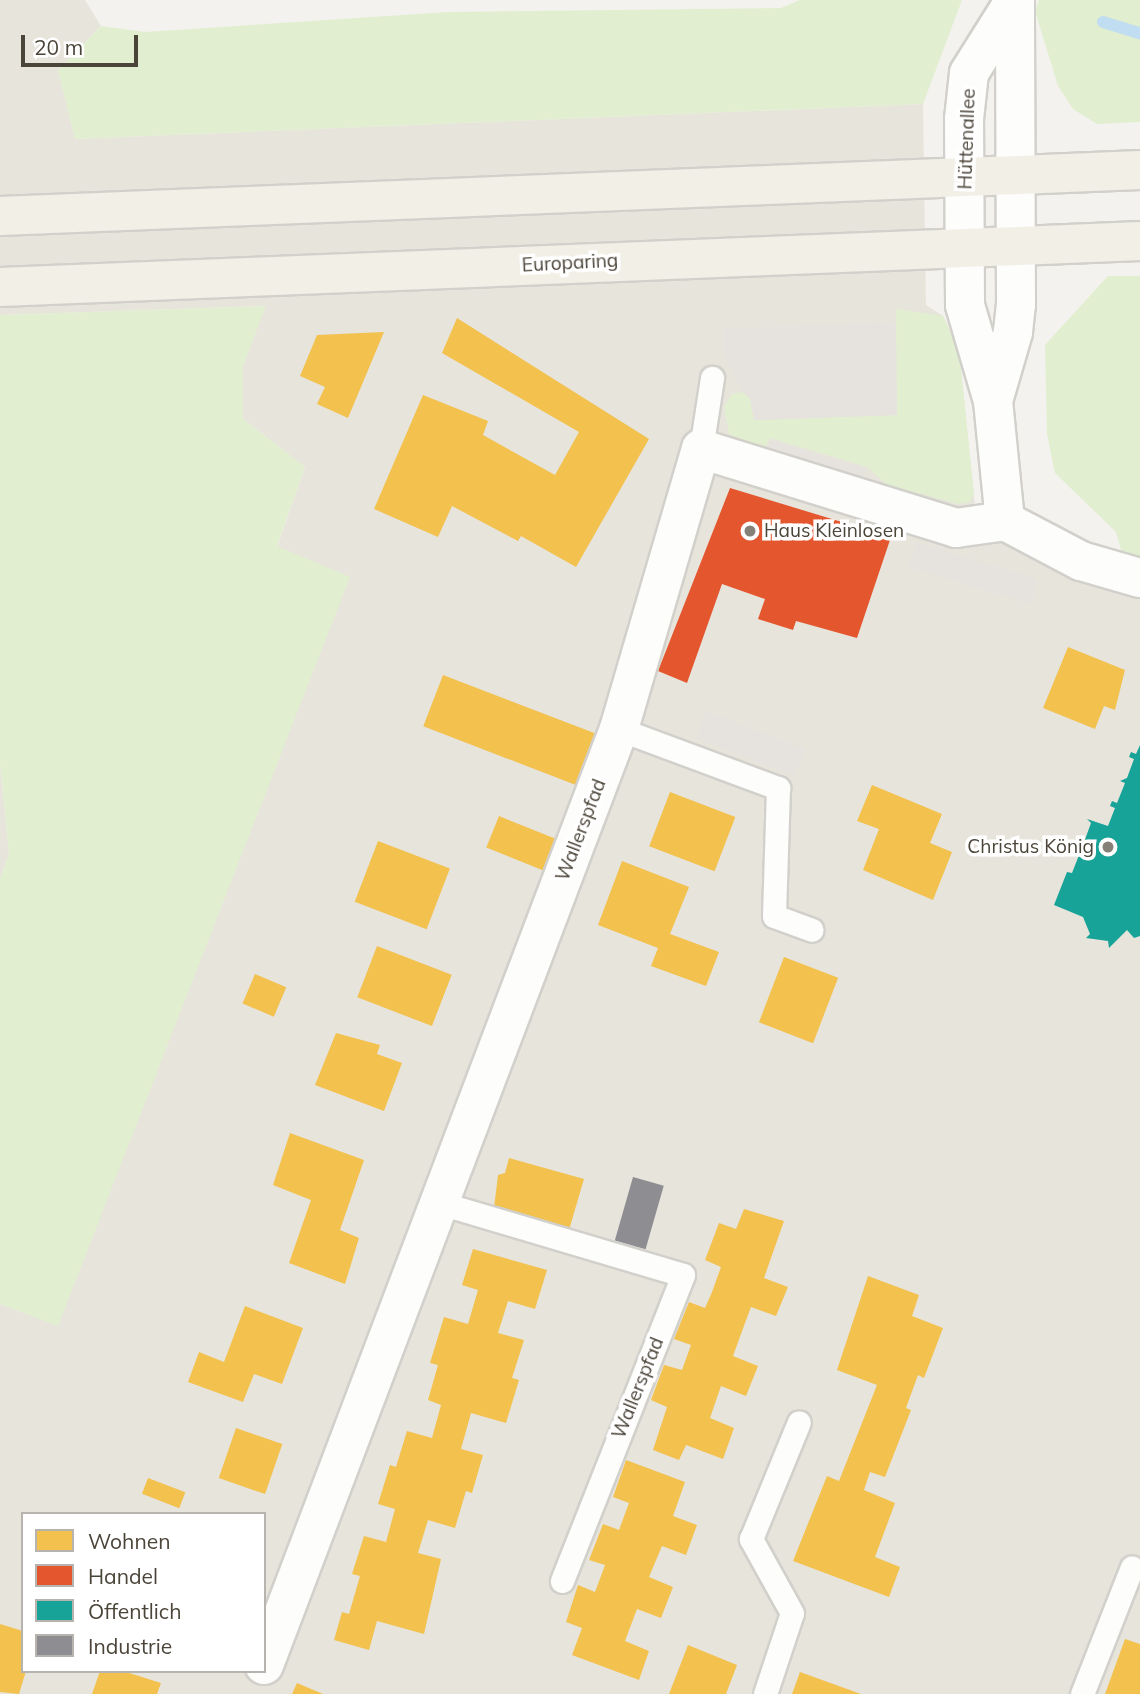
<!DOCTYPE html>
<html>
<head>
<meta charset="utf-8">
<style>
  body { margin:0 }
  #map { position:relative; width:1140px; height:1694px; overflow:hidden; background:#f4f2ee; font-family:Mulish,sans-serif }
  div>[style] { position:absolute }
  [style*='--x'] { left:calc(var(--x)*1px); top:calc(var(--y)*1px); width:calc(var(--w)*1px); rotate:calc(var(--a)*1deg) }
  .residential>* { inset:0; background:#e7e4dc }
  .green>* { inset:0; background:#e1eecf }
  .parking>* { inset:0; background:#e6e3df; transform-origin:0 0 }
  .homes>* { inset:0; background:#f2c14e; transform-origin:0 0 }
  .shops>* { inset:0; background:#e4572e }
  .public>* { inset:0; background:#17a398 }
  .industry>* { inset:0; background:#8d8d92; transform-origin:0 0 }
  .stream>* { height:12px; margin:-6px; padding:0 6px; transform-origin:6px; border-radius:6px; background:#c0ddf1 }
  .roads { filter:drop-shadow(2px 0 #d2d0cb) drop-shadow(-2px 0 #d2d0cb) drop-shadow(0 2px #d2d0cb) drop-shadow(0 -2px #d2d0cb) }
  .service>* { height:23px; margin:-11.5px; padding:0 11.5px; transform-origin:11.5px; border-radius:11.5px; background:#fdfdfc }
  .minor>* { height:38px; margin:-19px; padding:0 19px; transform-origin:19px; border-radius:19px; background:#fdfdfc }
  .primary>* { height:38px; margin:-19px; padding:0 19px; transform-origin:19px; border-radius:19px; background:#f2efe6 }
  .dots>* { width:19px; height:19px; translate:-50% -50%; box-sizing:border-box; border:4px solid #fff; border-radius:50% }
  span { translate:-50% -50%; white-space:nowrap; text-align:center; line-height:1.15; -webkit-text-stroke:7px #fff; paint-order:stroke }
  .street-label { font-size:19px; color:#4b4439 }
  .poi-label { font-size:19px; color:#4b4439 }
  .left { translate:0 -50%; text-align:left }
  .right { translate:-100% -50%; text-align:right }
  .legend { position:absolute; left:21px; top:1512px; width:245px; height:161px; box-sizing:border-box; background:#fff; border:2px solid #b7b4b0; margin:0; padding:9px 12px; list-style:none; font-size:21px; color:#4b4439 }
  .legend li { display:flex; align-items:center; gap:14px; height:35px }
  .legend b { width:35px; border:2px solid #b7b4b0 }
  .scale { position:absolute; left:21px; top:35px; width:117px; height:32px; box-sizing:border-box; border:4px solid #4b4439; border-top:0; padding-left:9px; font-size:21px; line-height:24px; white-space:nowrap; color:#4b4439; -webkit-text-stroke:5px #fff; paint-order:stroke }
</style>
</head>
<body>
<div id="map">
  <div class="residential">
    <i style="clip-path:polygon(evenodd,0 0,85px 0,101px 26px,58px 70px,75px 139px,923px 104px,926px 305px,943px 316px,959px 350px,975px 506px,1140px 558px,1140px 1694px,0 1694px,0 1304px,58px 1325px,277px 547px,305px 467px,243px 419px,243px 366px,265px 306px,0 315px,0 0,23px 1514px,264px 1514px,264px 1671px,23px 1671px,23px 1514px)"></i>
    <i style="clip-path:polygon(0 762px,9px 854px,0 879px)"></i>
  </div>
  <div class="green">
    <i style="clip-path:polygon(800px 0,962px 0,923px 104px,75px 139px,58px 70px,101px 26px,145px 32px,448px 12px,781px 8px)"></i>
    <i style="clip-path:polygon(1039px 0,1140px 0,1140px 122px,1097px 124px,1073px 109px,1058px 86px,1035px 11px)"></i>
    <i style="clip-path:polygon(1108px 276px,1140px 276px,1140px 558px,1122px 553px,1116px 532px,1055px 473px,1047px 434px,1045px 345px)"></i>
    <i style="clip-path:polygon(266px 306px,243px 366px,243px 419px,305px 467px,277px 546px,350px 577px,58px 1326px,0 1304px,0 879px,9px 854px,0 762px,0 315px)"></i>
    <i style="clip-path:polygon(896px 309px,943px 316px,959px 350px,974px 494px,970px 502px,958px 504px,886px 484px,867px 467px,770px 438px,764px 449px,729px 434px,724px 407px,732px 394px,742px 392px,750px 398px,754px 420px,897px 415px)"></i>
  </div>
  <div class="parking">
    <i style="clip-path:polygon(895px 322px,897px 415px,754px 420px,750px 398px,742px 392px,723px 353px,723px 329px)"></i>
    <i style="left:771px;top:440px;width:99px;height:13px;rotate:17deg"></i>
    <i style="left:916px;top:542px;width:128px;height:26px;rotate:17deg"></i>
    <i style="left:706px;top:711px;width:106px;height:29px;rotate:21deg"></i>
  </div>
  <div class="homes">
    <i style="clip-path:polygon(457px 318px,649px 439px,576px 567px,521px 536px,518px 541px,452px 506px,438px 537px,374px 509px,423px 395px,488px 421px,483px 435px,555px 475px,579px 432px,442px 353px)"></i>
    <i style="clip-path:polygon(384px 332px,348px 418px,317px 404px,325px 387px,300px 376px,317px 335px)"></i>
    <i style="clip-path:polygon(1068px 647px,1125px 670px,1115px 710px,1104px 706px,1095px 729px,1043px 708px)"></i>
    <i style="left:443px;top:675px;width:169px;height:55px;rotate:21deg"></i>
    <i style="clip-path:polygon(872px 785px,942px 814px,930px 843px,952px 852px,933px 900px,863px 870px,879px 829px,857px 821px)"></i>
    <i style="left:670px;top:792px;width:70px;height:58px;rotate:21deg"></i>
    <i style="left:499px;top:816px;width:63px;height:34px;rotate:22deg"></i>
    <i style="left:378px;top:841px;width:77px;height:65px;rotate:21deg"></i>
    <i style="clip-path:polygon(622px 861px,689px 887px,670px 934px,719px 952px,706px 986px,651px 966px,658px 948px,598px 925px)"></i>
    <i style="left:377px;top:946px;width:80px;height:55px;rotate:21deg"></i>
    <i style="left:784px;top:957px;width:58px;height:70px;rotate:21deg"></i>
    <i style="left:255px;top:974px;width:34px;height:32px;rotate:23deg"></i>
    <i style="clip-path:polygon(336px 1033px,380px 1045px,377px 1054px,402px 1063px,384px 1111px,315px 1085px)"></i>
    <i style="clip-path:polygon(290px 1133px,364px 1160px,340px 1230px,359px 1238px,345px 1284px,289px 1263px,311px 1200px,273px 1185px)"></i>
    <i style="clip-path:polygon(509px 1158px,584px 1179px,569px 1230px,494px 1208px,498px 1175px,505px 1173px)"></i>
    <i style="clip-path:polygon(744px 1209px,784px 1221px,764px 1278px,788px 1287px,776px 1316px,751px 1307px,745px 1323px,733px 1356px,758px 1366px,746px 1396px,721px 1386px,710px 1418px,734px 1428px,723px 1459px,686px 1445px,679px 1460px,653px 1450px,667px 1407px,651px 1400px,664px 1365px,682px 1370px,691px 1345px,674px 1339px,689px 1302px,705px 1308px,712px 1292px,721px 1267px,705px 1260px,719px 1223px,736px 1229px)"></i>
    <i style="clip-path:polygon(473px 1249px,547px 1270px,535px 1309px,508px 1301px,498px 1333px,524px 1340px,512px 1378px,519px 1380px,506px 1423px,471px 1413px,461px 1449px,483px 1455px,472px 1493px,466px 1491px,455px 1528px,428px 1520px,418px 1553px,441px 1559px,424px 1634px,377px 1621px,369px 1650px,334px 1640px,342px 1612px,349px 1614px,360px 1576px,352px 1574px,364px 1536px,386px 1542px,395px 1509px,378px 1504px,390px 1465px,396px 1467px,407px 1431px,432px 1438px,441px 1405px,428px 1400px,438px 1365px,430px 1363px,444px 1317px,468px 1324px,478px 1290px,462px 1285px)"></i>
    <i style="clip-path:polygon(868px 1276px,919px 1295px,912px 1316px,943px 1328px,924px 1378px,918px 1375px,906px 1408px,911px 1410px,885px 1477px,870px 1472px,864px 1490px,895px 1503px,875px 1557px,900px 1567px,889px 1597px,793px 1561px,827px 1476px,839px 1481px,877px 1385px,837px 1370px)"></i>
    <i style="clip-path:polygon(245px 1306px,303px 1328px,282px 1384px,254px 1374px,243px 1402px,188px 1382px,199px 1352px,224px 1362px)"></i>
    <i style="left:236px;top:1428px;width:49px;height:53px;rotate:19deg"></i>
    <i style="clip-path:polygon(626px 1460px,685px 1482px,673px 1516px,697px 1525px,686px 1555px,662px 1546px,649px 1577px,673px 1587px,661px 1618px,637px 1609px,625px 1641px,649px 1651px,639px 1680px,572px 1655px,582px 1628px,566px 1622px,578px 1585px,595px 1592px,605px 1565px,589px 1560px,603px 1524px,619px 1530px,629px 1503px,613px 1497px)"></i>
    <i style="left:148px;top:1478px;width:40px;height:17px;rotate:21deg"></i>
    <i style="clip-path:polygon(0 1624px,23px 1631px,26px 1671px,19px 1694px,0 1692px)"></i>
    <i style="clip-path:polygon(1125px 1639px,1140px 1644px,1140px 1694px,1105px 1694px)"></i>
    <i style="clip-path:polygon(688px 1645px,737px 1665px,726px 1694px,669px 1694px)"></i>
    <i style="clip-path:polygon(100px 1671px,123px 1671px,161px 1683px,157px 1694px,92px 1694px)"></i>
    <i style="clip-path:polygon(800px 1672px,861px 1694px,792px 1694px)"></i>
    <i style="clip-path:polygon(297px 1683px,323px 1694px,292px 1694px)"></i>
  </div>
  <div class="shops">
    <i style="clip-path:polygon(730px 488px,891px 537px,857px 638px,796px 621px,793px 630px,758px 619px,765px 599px,722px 584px,687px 683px,658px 671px)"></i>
  </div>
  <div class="public">
    <i style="clip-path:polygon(1140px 745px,1140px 936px,1134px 938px,1127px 930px,1109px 948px,1108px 941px,1086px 938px,1090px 934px,1083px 917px,1054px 905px,1067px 872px,1072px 873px,1081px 850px,1076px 848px,1078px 843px,1083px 845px,1091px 823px,1087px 819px,1108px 826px,1115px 808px,1110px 806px,1112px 801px,1117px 803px,1125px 783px,1120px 781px,1127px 778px,1134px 759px,1129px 757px,1131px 752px,1136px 754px)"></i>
  </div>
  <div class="industry">
    <i style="left:633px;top:1177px;width:32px;height:66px;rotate:16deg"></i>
  </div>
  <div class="stream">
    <i style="--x:1103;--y:22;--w:39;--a:17"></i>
  </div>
  <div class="roads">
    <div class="service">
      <i style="--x:701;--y:449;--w:72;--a:-81.2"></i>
      <i style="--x:619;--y:729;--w:170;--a:20.4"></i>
      <i style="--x:778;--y:788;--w:128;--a:91.8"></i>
      <i style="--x:774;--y:916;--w:40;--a:20.2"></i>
      <i style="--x:440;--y:1203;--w:253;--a:16.5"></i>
      <i style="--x:683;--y:1275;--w:329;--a:111.6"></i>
      <i style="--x:765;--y:1694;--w:85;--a:-71.6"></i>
      <i style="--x:792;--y:1613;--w:85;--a:-119"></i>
      <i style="--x:751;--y:1539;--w:126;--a:-67.7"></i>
      <i style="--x:1082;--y:1694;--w:136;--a:-68.5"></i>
    </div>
    <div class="minor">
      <i style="--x:993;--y:401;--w:72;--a:-73.8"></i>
      <i style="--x:1013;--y:332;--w:27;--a:-84"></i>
      <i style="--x:1016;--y:305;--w:304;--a:-90.2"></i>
      <i style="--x:1005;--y:521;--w:121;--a:-95.7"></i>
      <i style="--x:993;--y:401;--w:100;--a:-106.3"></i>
      <i style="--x:965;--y:305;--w:186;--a:-90.3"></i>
      <i style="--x:964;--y:119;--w:46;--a:-83.8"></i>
      <i style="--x:969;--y:73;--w:86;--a:-57.8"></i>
      <i style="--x:264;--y:1665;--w:1001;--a:-69.23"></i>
      <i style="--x:619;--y:729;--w:292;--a:-73.7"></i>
      <i style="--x:701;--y:449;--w:267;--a:17.2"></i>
      <i style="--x:956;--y:528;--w:49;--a:-8.1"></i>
      <i style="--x:1005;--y:521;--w:86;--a:27.8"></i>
      <i style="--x:1081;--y:561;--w:61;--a:16.1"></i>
    </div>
    <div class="primary">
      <i style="--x:0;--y:216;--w:1141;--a:-2.31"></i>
      <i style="--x:0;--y:287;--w:1141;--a:-2.31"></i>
    </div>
  </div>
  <div class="dots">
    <i style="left:750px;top:531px;background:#868178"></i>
    <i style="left:1108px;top:847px;background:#868178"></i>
  </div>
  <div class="street-label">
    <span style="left:967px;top:139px;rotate:-88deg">Hüttenallee</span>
    <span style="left:570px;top:263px;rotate:-3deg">Europaring</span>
    <span style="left:581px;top:830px;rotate:-69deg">Wallerspfad</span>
    <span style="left:638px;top:1388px;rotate:-68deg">Wallerspfad</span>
  </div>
  <div class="poi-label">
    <span class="left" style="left:764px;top:531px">Haus Kleinlosen</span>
    <span class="right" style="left:1094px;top:847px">Christus König</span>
  </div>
  <ul class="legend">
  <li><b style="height:19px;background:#f2c14e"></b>Wohnen</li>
  <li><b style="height:19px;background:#e4572e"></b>Handel</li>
  <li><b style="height:19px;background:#17a398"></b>Öffentlich</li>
  <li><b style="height:19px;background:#8d8d92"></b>Industrie</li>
  </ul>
  <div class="scale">20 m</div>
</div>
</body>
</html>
